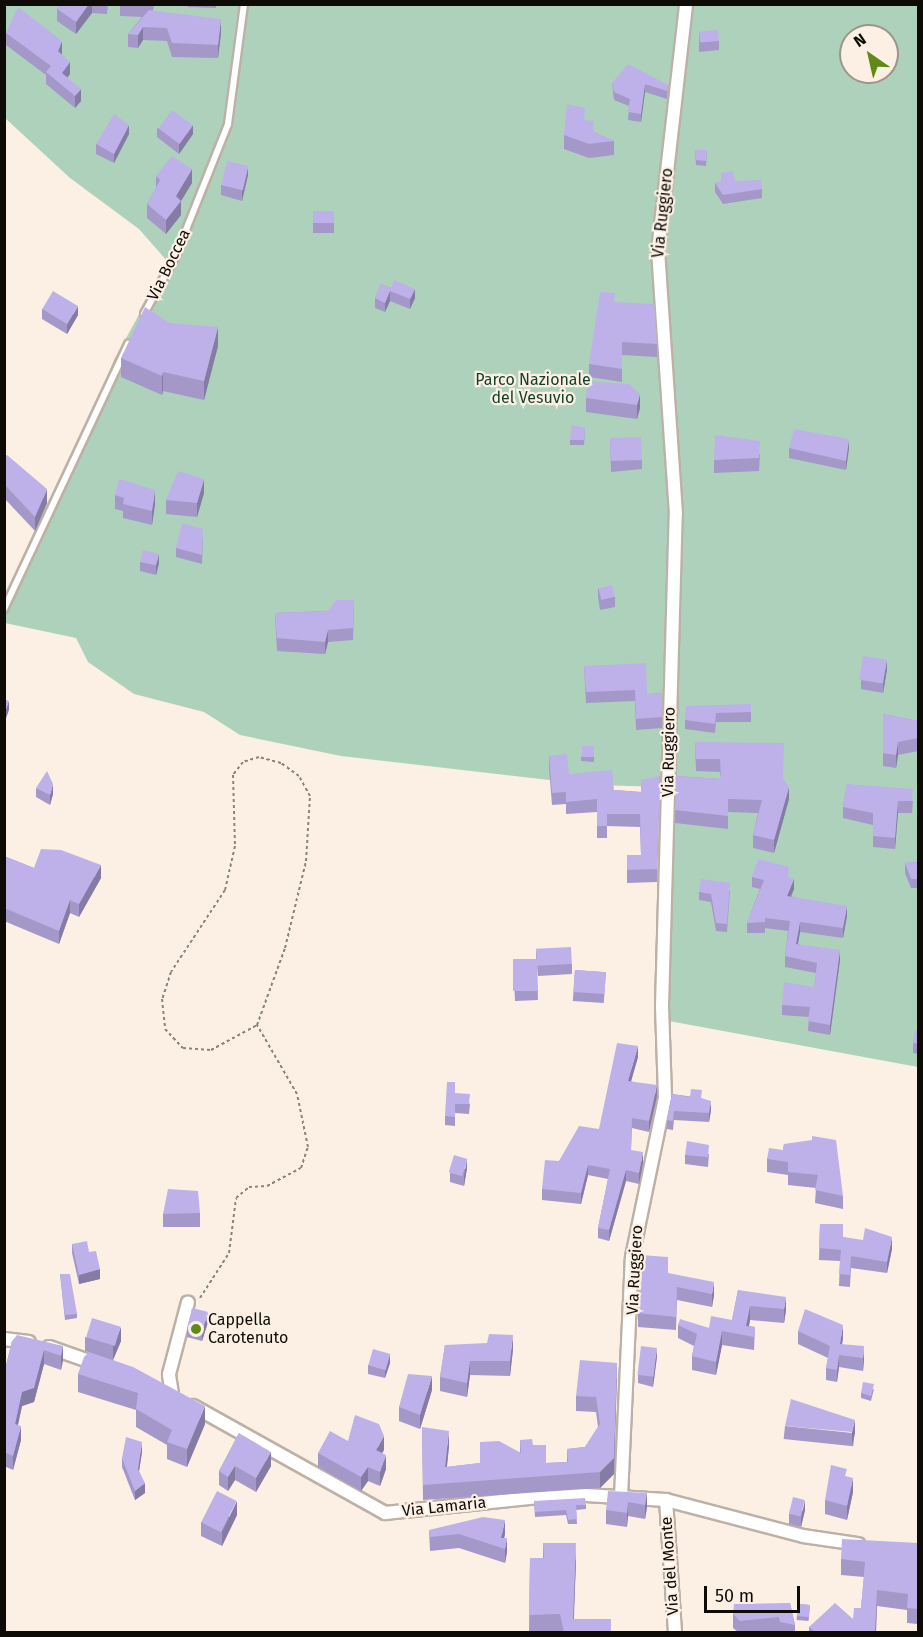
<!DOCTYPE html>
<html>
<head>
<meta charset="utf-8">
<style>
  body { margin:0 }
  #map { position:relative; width:923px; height:1637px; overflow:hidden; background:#fcf0e4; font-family:"Fira Sans",sans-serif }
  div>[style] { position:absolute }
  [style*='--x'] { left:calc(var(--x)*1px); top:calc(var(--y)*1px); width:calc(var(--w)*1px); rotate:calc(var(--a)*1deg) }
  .green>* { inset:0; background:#aed1bb }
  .path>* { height:2px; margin-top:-1px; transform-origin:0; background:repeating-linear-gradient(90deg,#8b837b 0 3px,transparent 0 6px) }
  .roads { filter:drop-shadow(2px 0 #bdb1a6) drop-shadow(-2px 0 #bdb1a6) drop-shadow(0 2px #bdb1a6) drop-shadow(0 -2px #bdb1a6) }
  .service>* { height:6px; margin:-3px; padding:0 3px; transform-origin:3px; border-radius:3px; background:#fff }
  .minor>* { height:12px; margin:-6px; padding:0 6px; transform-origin:6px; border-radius:6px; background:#fff }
  .wall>* { inset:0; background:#a398c8; transform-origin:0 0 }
  .shaded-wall>* { inset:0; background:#857ca3 }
  .building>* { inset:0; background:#beb1e9; transform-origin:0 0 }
  .dots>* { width:16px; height:16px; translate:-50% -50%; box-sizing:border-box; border:3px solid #fcf0e4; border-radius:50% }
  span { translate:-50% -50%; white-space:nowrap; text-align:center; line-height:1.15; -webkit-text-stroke:4.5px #fcf0e4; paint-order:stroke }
  .street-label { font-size:16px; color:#0e0b07 }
  .park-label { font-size:16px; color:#103e27 }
  .poi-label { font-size:16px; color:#0e0b07 }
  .left { translate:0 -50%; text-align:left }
  .frame { position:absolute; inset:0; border:6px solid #0e0b07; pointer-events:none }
  .north { position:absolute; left:839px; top:24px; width:60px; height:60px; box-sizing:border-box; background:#fcf0e4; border:2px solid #9d948c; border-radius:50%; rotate:326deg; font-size:16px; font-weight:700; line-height:24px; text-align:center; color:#0e0b07 }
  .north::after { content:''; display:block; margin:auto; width:21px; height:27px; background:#608a17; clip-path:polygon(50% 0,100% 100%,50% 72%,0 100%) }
  .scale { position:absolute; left:704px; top:1586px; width:96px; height:27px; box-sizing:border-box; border:3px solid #0e0b07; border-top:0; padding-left:8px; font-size:18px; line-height:21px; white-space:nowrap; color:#0e0b07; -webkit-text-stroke:4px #fcf0e4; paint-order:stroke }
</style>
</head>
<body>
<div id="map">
  <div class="green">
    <i style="clip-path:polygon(evenodd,5px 5px,918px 5px,918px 1067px,658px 1019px,666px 787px,593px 785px,341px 756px,240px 735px,204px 712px,134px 694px,88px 662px,76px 638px,5px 623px,5px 604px,71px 469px,114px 360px,168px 262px,139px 229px,70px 178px,5px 118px,5px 5px,851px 36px,887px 36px,887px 72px,851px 72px,851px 36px)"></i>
  </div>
  <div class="path">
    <i style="--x:200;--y:1298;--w:54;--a:-57.2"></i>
    <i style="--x:229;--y:1253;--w:55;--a:-82.7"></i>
    <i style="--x:236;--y:1198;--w:17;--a:-40"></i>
    <i style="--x:249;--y:1187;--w:18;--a:-3"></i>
    <i style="--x:267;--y:1186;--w:38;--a:-28"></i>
    <i style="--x:301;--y:1168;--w:22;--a:-72"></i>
    <i style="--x:308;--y:1147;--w:54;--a:-101.7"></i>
    <i style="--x:297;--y:1094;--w:80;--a:-120.1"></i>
    <i style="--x:257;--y:1025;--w:82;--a:-70"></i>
    <i style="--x:285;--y:948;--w:89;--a:-76.4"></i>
    <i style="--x:306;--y:861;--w:65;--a:-86.5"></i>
    <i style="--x:310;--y:796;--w:23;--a:-119"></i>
    <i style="--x:299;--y:776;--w:22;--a:-144"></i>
    <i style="--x:281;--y:763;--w:23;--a:-165"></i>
    <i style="--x:259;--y:757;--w:17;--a:163"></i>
    <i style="--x:243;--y:762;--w:16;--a:128"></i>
    <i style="--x:233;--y:775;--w:71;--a:88.4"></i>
    <i style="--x:235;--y:846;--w:45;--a:102.8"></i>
    <i style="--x:225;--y:890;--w:98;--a:123.4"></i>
    <i style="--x:171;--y:972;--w:28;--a:108"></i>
    <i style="--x:162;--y:999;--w:30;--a:84"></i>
    <i style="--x:165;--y:1029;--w:26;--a:47"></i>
    <i style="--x:183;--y:1048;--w:28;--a:4"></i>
    <i style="--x:211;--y:1050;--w:52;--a:-28.5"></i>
  </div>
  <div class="roads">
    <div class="service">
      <i style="--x:144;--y:314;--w:67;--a:-61.5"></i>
      <i style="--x:176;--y:255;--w:141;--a:-68.3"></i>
      <i style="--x:228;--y:124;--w:121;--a:-82.4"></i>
      <i style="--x:4;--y:609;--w:293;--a:-64.9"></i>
    </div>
    <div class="minor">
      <i style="--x:4;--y:1339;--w:25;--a:7"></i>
      <i style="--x:49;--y:1347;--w:51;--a:19.5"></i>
      <i style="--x:172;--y:1394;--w:20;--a:-99"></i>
      <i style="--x:169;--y:1374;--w:74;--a:-75.2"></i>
      <i style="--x:193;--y:1406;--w:220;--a:29.1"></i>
      <i style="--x:385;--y:1513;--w:186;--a:-5.9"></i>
      <i style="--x:570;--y:1494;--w:96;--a:3.6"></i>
      <i style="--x:666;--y:1500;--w:142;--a:14.7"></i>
      <i style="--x:803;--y:1536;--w:56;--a:8.3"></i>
      <i style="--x:621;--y:1497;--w:240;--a:-87.4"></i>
      <i style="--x:632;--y:1257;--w:163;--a:-78.3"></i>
      <i style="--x:665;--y:1097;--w:91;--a:-91.9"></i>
      <i style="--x:662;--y:1006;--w:492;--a:-88.4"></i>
      <i style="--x:676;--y:514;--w:264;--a:-93.9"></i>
      <i style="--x:658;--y:251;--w:249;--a:-83.5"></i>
      <i style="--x:666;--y:1500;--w:132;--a:86.1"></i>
    </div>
  </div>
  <div class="wall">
    <i style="clip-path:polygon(60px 4px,108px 4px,107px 14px,92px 13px,76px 34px,57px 21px,57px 9px)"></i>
    <i style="clip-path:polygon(120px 4px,154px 4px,153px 11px,221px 33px,218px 58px,172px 57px,167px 41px,143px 40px,138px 48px,128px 47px,128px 34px,142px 17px,120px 16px)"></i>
    <i style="clip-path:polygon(188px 4px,216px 4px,216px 8px,188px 7px)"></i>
    <i style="clip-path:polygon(699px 32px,719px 41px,719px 50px,699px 52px)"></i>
    <i style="clip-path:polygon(6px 33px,62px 53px,62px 55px,70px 74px,67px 77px,81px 101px,75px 108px,46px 84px,46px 75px,6px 45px)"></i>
    <i style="clip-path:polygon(612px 83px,668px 85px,667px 99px,645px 92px,641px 122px,628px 120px,629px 106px,614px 100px)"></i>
    <i style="clip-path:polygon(585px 120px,594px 132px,614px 141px,614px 155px,589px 158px,564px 149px,564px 135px)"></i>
    <i style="clip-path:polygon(157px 128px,193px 134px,179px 154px,157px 137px)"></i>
    <i style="clip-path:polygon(129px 134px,114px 163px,96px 154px,96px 144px)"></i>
    <i style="clip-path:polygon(695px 150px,707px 150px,706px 166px,696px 165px)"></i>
    <i style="clip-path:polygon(721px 173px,735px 181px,762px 189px,762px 198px,723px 204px,715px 192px,715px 183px,721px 182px)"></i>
    <i style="clip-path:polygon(248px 175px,242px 201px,221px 195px,221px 185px)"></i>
    <i style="clip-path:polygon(156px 176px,192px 183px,181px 201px,181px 215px,166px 234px,147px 218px,147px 204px,156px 188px)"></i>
    <i style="left:334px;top:211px;width:22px;height:21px;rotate:90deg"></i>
    <i style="clip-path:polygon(381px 284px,415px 298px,410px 309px,390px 301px,385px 312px,375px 308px,375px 298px)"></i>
    <i style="clip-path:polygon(615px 302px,657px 344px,657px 357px,622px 355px,622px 382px,589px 377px,589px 364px)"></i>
    <i style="clip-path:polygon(42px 309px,78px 315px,67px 334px,42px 319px)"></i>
    <i style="clip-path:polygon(170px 323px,218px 346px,204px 400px,163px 391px,162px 395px,121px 377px,121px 358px)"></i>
    <i style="clip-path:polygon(629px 384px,640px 408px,637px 419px,586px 412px,586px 398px)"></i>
    <i style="clip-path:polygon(585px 428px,584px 445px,570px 445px,570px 440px)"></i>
    <i style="clip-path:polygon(610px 439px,642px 460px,642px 469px,611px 472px)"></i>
    <i style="clip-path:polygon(789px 448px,849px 448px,846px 470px,789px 458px)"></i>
    <i style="clip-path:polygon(760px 454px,759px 471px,714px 473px,714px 460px)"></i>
    <i style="clip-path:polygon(4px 457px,47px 503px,35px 531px,4px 498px)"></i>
    <i style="clip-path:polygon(204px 493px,197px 517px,166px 514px,166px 500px)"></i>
    <i style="clip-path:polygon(115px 495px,155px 504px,152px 525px,123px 518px,123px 511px,115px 509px)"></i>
    <i style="clip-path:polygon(203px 538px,202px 564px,176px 557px,176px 548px)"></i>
    <i style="clip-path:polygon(140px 562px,159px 563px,156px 575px,140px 571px)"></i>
    <i style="clip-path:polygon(598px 588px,615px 597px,615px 607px,600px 610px,598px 597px)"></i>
    <i style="clip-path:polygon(354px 600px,353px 640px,328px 642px,325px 654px,277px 651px,275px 613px,328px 611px)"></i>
    <i style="clip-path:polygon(584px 666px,647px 694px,662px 693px,662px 728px,636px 730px,635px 701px,586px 703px)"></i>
    <i style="clip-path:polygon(887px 669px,883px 693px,861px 689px,861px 680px)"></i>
    <i style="clip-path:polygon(751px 704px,751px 722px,716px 722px,715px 733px,685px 729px,685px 720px)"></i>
    <i style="clip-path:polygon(883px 714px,918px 721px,918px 751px,898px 755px,896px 768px,883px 766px)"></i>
    <i style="clip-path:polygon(695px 742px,784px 780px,789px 799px,774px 853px,753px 848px,753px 835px,758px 813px,728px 812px,728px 829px,675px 823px,676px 776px,721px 779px,720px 772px,696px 771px)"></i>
    <i style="clip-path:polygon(594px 746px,594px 762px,581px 761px,581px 757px)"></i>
    <i style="clip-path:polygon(549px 756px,569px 774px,614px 790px,641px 792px,660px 776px,657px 882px,627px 883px,627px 870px,641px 855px,640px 827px,607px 826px,607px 838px,597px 838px,597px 812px,566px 814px,566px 804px,552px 805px,549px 768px)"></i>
    <i style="clip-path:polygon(847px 784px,913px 801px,912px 813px,898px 813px,895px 849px,873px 847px,873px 825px,843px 818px,843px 807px)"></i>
    <i style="clip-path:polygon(36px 788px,53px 794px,50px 805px,36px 797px)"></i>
    <i style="clip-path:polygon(4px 856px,34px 868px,101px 878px,79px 917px,70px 913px,59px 944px,4px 921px)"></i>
    <i style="clip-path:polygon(918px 862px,918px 888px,911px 888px,905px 873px,905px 863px)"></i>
    <i style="clip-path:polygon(752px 877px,789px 877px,794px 889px,791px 896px,847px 916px,843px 938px,800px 932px,798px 944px,840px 960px,830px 1035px,808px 1031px,809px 1017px,782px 1015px,782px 1005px,814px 987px,816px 973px,785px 967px,785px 956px,788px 931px,765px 928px,765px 933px,747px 933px,747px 923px,760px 889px,752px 887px)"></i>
    <i style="clip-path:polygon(730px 891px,727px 932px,716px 931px,711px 902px,699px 900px,699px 892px)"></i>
    <i style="clip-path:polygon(536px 951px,572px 964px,572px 974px,538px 976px,537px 963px,538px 1000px,515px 1001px,513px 959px,536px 959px)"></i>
    <i style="left:575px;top:970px;width:31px;height:31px;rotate:4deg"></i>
    <i style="clip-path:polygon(918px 1031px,918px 1054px,913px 1053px,913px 1043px)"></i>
    <i style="clip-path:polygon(638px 1057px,631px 1081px,657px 1096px,649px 1132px,632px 1128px,631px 1150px,643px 1163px,639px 1184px,626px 1181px,609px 1241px,598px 1238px,598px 1228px,608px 1179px,588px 1175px,581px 1204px,542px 1200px,542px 1189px,559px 1161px,599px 1129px)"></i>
    <i style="clip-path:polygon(455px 1093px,470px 1104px,469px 1114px,455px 1113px,455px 1126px,445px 1125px,445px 1116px)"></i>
    <i style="clip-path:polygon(672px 1094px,702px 1098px,711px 1110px,709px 1122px,674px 1120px,673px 1130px,667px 1129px,667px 1120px)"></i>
    <i style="clip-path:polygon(784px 1144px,843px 1196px,843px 1209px,815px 1203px,816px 1188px,788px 1185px,788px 1175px,767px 1172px,767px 1159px,783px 1150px)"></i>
    <i style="clip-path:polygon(709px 1154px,708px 1167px,685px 1164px,685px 1155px)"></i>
    <i style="clip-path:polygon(467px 1168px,464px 1186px,450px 1182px,450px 1173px)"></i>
    <i style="left:200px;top:1213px;width:14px;height:37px;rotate:90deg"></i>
    <i style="clip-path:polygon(820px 1224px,843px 1237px,892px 1249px,887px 1273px,851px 1268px,850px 1287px,839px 1286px,840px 1261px,819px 1260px)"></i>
    <i style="clip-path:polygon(72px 1244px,89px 1252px,100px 1279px,79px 1284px,72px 1253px)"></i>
    <i style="clip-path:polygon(668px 1273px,714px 1295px,712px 1307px,677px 1300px,676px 1330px,638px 1327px,638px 1313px)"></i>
    <i style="clip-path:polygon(60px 1274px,77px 1314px,77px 1318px,65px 1320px)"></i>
    <i style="clip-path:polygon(738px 1290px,786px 1310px,784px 1323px,750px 1320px,749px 1326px,755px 1327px,754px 1350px,722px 1345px,716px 1375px,692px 1370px,692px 1356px,694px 1346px,678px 1338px,678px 1325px,709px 1328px,732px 1320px)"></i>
    <i style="clip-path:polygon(208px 1322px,202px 1341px,187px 1337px,187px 1328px)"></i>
    <i style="clip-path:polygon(798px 1331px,843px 1338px,842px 1344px,864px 1359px,863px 1371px,839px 1367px,837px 1382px,826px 1380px,826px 1368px,828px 1358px,798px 1344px)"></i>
    <i style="clip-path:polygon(85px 1337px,121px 1341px,113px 1360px,205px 1424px,187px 1467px,167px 1459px,167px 1445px,136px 1427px,136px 1410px,78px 1392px,78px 1374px,89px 1352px,85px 1351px)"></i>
    <i style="clip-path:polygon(12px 1341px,63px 1346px,63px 1360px,61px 1370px,44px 1364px,34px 1402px,22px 1406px,18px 1425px,21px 1440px,13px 1470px,4px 1466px,4px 1374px)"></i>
    <i style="clip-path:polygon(445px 1345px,513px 1349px,510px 1376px,470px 1375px,467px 1397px,440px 1391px,440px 1377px)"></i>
    <i style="clip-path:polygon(657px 1356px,653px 1387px,638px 1383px,638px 1375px)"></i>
    <i style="clip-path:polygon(390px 1363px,385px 1378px,368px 1374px,368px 1365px)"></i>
    <i style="clip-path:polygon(617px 1378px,614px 1474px,600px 1488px,423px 1500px,422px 1427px,449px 1446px,447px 1467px,480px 1463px,520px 1452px,520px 1440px,533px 1445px,546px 1463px,567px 1462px,567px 1449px,585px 1447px,598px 1427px,596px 1412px,576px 1411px,576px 1396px)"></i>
    <i style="clip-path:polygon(874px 1389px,871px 1401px,861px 1398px,861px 1393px)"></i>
    <i style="clip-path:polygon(432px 1390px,420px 1429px,399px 1421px,399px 1407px)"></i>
    <i style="left:785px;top:1426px;width:70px;height:13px;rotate:6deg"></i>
    <i style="clip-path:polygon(239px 1433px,271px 1466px,256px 1492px,235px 1480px,228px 1491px,219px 1485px,219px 1471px)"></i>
    <i style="clip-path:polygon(348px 1441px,384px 1450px,382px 1453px,386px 1469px,380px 1486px,368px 1481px,361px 1491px,318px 1467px,318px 1453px)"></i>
    <i style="clip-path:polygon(142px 1452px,139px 1471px,145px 1493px,135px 1500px,122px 1467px,122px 1458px)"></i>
    <i style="clip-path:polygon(847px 1477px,853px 1492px,847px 1520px,825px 1514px,825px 1500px)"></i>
    <i style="clip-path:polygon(647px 1493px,647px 1507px,645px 1519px,628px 1516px,627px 1527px,606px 1524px,606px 1510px)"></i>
    <i style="clip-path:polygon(534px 1501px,586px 1505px,586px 1509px,576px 1510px,577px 1524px,568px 1524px,566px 1515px,535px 1517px)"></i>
    <i style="clip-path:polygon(805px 1510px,801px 1527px,789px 1524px,789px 1514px)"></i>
    <i style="clip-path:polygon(237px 1515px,222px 1546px,201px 1536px,201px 1522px)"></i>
    <i style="clip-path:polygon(429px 1530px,505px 1534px,504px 1538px,507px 1552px,505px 1563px,459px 1548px,430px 1551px)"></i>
    <i style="clip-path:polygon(543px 1543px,576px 1560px,574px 1619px,611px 1632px,560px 1632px,560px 1631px,529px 1632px,530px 1558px,543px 1558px)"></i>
    <i style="clip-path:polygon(918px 1543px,918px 1624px,907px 1623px,907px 1610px,877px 1606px,876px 1632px,809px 1632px,809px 1627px,853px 1619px,861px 1608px,864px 1577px,841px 1575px,841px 1559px)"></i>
    <i style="clip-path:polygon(790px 1603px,795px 1625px,795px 1632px,780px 1632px,779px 1631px,764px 1632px,738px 1632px,733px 1628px,733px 1614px)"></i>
    <i style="left:798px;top:1604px;width:12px;height:16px;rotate:5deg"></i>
  </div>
  <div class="shaded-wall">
    <i style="clip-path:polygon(89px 4px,92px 4px,92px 13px,76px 34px,76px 22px)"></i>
    <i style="clip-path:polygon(221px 19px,221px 33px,218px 58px,218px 45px)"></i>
    <i style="clip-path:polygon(143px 27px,143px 40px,138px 48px,138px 35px)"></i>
    <i style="clip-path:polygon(62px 41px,62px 53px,58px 63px,58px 51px)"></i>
    <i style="clip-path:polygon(70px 62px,70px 74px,62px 85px,62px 73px)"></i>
    <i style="clip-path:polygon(645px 84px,645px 92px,641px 122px,641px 114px)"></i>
    <i style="clip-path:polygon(81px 89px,81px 101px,75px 108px,75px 96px)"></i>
    <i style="clip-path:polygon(129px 125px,129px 134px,114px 163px,114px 154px)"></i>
    <i style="clip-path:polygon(193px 125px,193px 134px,179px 154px,179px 144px)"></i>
    <i style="clip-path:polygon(248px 166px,248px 175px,242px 201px,242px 191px)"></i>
    <i style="clip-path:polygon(192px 169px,192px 183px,181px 201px,181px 215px,166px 234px,166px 220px,176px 196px)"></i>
    <i style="clip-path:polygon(415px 289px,415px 298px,410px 309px,410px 299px)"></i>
    <i style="clip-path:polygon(390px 291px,390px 301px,385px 312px,385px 303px)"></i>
    <i style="clip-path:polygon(78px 306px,78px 315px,67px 334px,67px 325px)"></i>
    <i style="clip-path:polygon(218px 327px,218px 346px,204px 400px,204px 381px)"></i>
    <i style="clip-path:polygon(163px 372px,163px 391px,162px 395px,162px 376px)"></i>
    <i style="clip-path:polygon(640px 394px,640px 408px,637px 419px,637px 405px)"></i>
    <i style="clip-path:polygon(849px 439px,849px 448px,846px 470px,846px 461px)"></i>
    <i style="clip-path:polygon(204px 479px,204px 493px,197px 517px,197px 503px)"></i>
    <i style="clip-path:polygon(47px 489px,47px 503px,35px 531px,35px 517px)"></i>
    <i style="clip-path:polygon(155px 490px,155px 504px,152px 525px,152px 511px)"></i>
    <i style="clip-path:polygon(159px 554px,159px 563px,156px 575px,156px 566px)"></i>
    <i style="clip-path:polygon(328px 630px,328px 642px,325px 654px,325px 642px)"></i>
    <i style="clip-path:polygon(887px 660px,887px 669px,883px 693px,883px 683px)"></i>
    <i style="clip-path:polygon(9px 701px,9px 710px,4px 724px,4px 714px)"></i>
    <i style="clip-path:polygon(898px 742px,898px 755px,896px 768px,896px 755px)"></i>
    <i style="clip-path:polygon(53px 784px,53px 794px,50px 805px,50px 795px)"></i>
    <i style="clip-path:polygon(789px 787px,789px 799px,774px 853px,774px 840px)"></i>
    <i style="clip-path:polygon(898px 801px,898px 813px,895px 849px,895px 838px)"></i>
    <i style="clip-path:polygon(101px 865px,101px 878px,79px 917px,79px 904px)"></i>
    <i style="clip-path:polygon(794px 879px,794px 889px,787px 906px,787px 896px)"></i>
    <i style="clip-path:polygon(70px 900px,70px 913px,59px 944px,59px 931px)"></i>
    <i style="clip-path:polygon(847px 906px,847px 916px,843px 938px,843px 928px)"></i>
    <i style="clip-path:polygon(800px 922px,800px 932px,796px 954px,796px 944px)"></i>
    <i style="clip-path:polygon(840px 950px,840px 960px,830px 1035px,830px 1025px)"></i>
    <i style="clip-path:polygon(638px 1046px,638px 1057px,628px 1092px,628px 1081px)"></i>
    <i style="clip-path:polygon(657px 1085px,657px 1096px,649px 1132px,649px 1121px)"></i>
    <i style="clip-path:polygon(711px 1101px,711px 1110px,709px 1122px,709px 1113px)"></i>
    <i style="clip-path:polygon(643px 1152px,643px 1163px,639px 1184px,639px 1173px)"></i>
    <i style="clip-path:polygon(467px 1159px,467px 1168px,464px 1186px,464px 1176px)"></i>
    <i style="clip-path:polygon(588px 1165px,588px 1175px,581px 1204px,581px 1193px)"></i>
    <i style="clip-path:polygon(626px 1170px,626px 1181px,609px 1241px,609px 1230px)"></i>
    <i style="clip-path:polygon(892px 1237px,892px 1249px,887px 1273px,887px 1262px)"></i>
    <i style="clip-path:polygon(100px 1269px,100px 1279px,79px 1284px,79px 1275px)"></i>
    <i style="clip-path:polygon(714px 1282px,714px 1295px,712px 1307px,712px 1294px)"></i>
    <i style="clip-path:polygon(786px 1297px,786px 1310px,784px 1323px,784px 1309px)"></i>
    <i style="clip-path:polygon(750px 1306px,750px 1320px,747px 1336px,746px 1326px)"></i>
    <i style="clip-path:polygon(208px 1312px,208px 1322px,202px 1341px,202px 1332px)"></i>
    <i style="clip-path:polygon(843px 1325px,843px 1338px,840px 1357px,840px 1344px)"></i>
    <i style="clip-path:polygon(121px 1327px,121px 1341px,113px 1360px,113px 1346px)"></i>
    <i style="clip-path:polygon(722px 1331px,722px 1345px,716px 1375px,716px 1362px)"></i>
    <i style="clip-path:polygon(513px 1335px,513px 1349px,510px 1376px,510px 1361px)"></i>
    <i style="clip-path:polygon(63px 1346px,63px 1360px,61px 1370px,61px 1356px)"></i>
    <i style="clip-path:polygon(864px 1346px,864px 1359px,863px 1371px,863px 1358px)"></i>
    <i style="clip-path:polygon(657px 1348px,657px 1356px,653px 1387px,653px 1379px)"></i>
    <i style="clip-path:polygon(44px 1350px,44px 1364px,34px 1402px,22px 1406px,15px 1438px,15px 1424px,22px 1392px)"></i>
    <i style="clip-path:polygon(390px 1354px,390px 1363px,385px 1378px,385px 1369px)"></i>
    <i style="clip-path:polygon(839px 1355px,839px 1367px,837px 1382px,837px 1370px)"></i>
    <i style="clip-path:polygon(470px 1361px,470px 1375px,467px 1397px,467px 1383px)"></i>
    <i style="clip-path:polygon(617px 1363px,614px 1474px,600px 1488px,600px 1472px)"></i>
    <i style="clip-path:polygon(432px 1376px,432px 1390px,420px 1429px,420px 1415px)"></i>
    <i style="clip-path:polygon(205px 1406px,205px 1424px,187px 1467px,187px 1449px)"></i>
    <i style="clip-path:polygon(855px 1420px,855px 1433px,852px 1445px,852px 1432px)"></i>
    <i style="clip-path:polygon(21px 1426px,21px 1440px,13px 1470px,13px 1456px)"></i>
    <i style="clip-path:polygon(449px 1431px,449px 1446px,445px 1483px,445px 1467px)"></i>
    <i style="clip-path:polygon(384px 1436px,384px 1450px,376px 1463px,376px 1450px)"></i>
    <i style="clip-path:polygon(142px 1442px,142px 1452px,138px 1478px,138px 1469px)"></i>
    <i style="clip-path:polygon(271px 1452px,271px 1466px,256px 1492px,256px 1478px)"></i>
    <i style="clip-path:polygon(386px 1455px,386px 1469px,380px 1486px,380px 1472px)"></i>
    <i style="clip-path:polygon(235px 1466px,235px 1480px,228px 1491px,228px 1477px)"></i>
    <i style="clip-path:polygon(368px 1467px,368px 1481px,361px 1491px,361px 1477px)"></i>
    <i style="clip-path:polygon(853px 1478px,853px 1492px,847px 1520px,847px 1506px)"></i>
    <i style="clip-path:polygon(145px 1483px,145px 1493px,135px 1500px,135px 1491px)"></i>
    <i style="clip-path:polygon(647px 1493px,647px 1507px,645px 1519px,645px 1505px)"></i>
    <i style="clip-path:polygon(805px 1500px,805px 1510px,801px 1527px,801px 1518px)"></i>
    <i style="clip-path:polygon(237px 1501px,237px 1515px,222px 1546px,222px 1532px)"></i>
    <i style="clip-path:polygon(628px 1502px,628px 1516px,627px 1527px,627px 1513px)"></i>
    <i style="clip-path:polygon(505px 1520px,505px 1534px,502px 1548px,501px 1538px)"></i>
    <i style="clip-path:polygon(507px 1538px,507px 1552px,505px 1563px,505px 1549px)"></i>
    <i style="clip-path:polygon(576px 1543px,576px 1560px,573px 1632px,573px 1619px)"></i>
    <i style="clip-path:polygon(877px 1590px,876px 1632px,875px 1632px)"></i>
  </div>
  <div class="building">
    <i style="clip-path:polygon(60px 4px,89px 4px,76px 22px,57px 9px)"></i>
    <i style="clip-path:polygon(18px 7px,62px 41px,58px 51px,70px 62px,62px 73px,81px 89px,75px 96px,46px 72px,51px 66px,6px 33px)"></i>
    <i style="clip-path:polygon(149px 10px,221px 19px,218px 45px,172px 43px,167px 28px,143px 27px,138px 35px,128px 34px)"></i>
    <i style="left:718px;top:30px;width:11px;height:19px;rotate:85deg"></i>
    <i style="clip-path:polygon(628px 64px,668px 85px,667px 91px,645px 84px,641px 114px,628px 112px,630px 99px,614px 92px,612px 83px)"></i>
    <i style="clip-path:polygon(567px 104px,585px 108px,584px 120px,594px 121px,593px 131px,614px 141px,589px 144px,564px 135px)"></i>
    <i style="left:172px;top:110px;width:26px;height:23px;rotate:36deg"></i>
    <i style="clip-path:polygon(114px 114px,129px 125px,114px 154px,96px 144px)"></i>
    <i style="clip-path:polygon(695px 150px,707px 150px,706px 161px,696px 160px)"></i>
    <i style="clip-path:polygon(172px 156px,192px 169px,176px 196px,181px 201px,166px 220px,147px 204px,160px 180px,156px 176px)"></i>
    <i style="left:227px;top:161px;width:22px;height:25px;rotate:13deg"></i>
    <i style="clip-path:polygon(733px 171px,735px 181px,761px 180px,762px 189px,723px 195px,715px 183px,721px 181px,721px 173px)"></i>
    <i style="left:334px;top:211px;width:12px;height:21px;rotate:90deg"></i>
    <i style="clip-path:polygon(394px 280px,415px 289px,410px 299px,390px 291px,385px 303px,375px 298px,381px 284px,391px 288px)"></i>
    <i style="left:53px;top:291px;width:29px;height:21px;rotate:31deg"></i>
    <i style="clip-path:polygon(600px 292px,615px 293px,614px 302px,654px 304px,657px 344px,622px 342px,622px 369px,589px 364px)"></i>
    <i style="clip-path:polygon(145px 307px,170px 323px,218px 327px,204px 381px,163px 372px,162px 376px,121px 358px)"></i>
    <i style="clip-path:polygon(588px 381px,629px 384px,640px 394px,637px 405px,586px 398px)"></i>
    <i style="clip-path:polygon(572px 425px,585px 428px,584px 440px,570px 440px)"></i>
    <i style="clip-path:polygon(794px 429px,849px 439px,846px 461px,789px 448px)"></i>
    <i style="clip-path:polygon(715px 435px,760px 441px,759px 458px,714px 460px)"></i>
    <i style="left:641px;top:437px;width:23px;height:31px;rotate:88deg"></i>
    <i style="clip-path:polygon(7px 455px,47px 489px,35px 517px,4px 484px,4px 457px)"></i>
    <i style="clip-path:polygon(178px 471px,204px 479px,197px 503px,166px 500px)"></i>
    <i style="clip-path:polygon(119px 479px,155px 490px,152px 511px,123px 504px,124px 498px,115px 495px)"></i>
    <i style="clip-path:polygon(182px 523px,203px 529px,202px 555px,176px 548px)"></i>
    <i style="left:143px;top:550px;width:16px;height:12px;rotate:14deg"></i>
    <i style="left:612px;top:585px;width:12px;height:14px;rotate:76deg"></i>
    <i style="clip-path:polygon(336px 600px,354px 600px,353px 628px,328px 630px,325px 642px,277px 638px,275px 613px,328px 611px)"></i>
    <i style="left:863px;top:656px;width:24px;height:24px;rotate:9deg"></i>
    <i style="clip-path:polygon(646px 663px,647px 694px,662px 693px,662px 717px,636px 719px,635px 690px,586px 692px,584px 666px)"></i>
    <i style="clip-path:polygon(4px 699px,9px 701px,4px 714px)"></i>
    <i style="clip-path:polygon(751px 704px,751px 712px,716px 713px,715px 724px,685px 720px,686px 706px)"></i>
    <i style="clip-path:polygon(883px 714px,918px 721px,918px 738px,898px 742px,896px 755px,883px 753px)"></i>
    <i style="clip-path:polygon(695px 742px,784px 743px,783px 779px,789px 787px,774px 840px,753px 835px,762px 800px,728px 799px,728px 816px,675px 810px,676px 776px,721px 779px,720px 759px,696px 759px)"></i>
    <i style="left:582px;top:746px;width:12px;height:11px"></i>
    <i style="clip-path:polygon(567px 754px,569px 774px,612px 770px,614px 790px,641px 792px,641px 780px,660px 776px,657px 869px,627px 870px,627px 855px,641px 855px,640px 814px,607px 814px,607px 826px,597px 826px,597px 799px,566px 802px,566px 792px,552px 793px,549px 756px)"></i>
    <i style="clip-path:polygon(47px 771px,53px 784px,50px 795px,36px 788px)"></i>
    <i style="clip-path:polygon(847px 784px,913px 789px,912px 801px,898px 801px,895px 838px,873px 836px,873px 813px,843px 807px)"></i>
    <i style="clip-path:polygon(41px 849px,61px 850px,101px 865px,79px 904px,70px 900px,59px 931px,4px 908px,4px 856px,34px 868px)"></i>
    <i style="clip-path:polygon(758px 859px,789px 867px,788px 877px,794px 879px,787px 896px,847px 906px,843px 928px,800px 922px,796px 944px,840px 950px,830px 1025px,808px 1021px,810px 1007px,782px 1005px,784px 982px,814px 987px,817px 963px,785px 956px,790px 921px,765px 918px,765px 922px,747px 923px,764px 880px,752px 877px)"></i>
    <i style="clip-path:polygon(918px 862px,918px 879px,911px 879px,905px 863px)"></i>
    <i style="clip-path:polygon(701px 879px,730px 883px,727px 924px,716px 923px,711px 894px,699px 892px)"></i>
    <i style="left:571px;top:947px;width:17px;height:35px;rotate:87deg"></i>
    <i style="left:513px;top:959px;width:24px;height:32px"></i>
    <i style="left:575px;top:970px;width:31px;height:22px;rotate:4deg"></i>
    <i style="clip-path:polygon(915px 1031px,918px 1031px,918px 1044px,913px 1043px)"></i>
    <i style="clip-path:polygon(617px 1043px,638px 1046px,628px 1081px,657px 1085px,649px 1121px,632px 1118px,631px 1150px,643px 1152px,639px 1173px,626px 1170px,609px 1230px,598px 1228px,610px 1169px,588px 1165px,581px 1193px,542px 1189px,545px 1160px,559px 1161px,579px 1126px,599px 1129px)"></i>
    <i style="clip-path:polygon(447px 1082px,455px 1082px,455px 1093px,470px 1094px,469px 1104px,455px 1104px,455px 1117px,445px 1116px)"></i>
    <i style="clip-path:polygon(691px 1089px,702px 1090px,701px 1098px,711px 1101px,709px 1113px,674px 1111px,673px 1121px,667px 1120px,672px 1094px,690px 1097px)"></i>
    <i style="clip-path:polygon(812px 1136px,836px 1140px,843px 1196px,815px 1190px,818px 1175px,788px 1172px,788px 1162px,767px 1159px,769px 1148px,783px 1150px,784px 1144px,812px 1140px)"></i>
    <i style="clip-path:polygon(687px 1141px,709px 1145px,708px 1157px,685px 1155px)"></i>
    <i style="left:454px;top:1155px;width:14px;height:18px;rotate:17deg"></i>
    <i style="clip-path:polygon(168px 1189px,198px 1191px,200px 1213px,163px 1214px)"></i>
    <i style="clip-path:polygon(820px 1224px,843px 1224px,843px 1237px,863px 1240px,865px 1228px,892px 1237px,887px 1262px,851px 1256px,850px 1275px,839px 1274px,841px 1250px,819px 1248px)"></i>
    <i style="clip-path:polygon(87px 1241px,89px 1252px,96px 1251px,100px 1269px,79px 1275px,72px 1244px)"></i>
    <i style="clip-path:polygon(640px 1255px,668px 1257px,668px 1273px,714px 1282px,712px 1294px,677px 1287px,676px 1317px,638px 1313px)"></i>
    <i style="clip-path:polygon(60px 1274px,70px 1274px,77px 1314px,65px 1315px)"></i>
    <i style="clip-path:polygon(738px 1290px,786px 1297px,784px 1309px,750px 1306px,746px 1326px,755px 1327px,754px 1337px,722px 1331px,716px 1362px,692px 1356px,697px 1334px,678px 1325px,680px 1319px,709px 1328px,711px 1316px,732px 1320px)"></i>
    <i style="left:192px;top:1308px;width:16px;height:21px;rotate:14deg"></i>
    <i style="clip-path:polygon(805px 1309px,843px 1325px,840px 1344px,864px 1346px,863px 1358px,839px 1355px,837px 1370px,826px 1368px,830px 1346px,798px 1331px)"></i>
    <i style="left:92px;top:1318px;width:30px;height:20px;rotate:17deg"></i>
    <i style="clip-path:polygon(489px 1334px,513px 1335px,510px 1361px,470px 1361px,467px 1383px,440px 1377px,445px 1345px,487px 1343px)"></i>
    <i style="clip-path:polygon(17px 1335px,63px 1346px,61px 1356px,44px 1350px,34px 1388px,22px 1392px,15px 1424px,21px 1426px,13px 1456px,4px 1452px,6px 1435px,4px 1434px,4px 1374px,12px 1341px)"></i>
    <i style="left:641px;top:1346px;width:16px;height:29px;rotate:7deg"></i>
    <i style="left:373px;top:1349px;width:18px;height:17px;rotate:16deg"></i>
    <i style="clip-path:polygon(89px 1352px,133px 1367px,205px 1406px,187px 1449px,167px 1442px,172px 1430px,136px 1409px,138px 1393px,78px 1374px,84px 1357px)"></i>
    <i style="clip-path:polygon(580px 1360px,617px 1363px,614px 1458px,600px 1472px,423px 1485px,422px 1427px,449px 1431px,445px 1467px,480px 1463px,480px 1442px,499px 1441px,521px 1453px,520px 1440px,532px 1439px,533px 1445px,546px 1445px,546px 1463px,568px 1462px,567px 1449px,585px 1447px,600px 1424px,596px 1397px,576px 1396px)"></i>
    <i style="clip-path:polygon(408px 1374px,432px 1376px,420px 1415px,399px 1407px)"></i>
    <i style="clip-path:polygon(863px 1382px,874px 1384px,871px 1396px,861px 1393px)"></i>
    <i style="clip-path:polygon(791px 1399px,855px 1420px,852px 1432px,785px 1426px)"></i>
    <i style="clip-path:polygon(355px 1415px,379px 1424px,384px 1436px,376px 1450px,386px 1455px,380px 1472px,368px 1467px,361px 1477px,318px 1453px,330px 1431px,348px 1441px)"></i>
    <i style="clip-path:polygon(239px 1433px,271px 1452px,256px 1478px,235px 1466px,228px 1477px,219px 1471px)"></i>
    <i style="clip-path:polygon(126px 1437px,142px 1442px,138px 1469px,145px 1483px,135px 1491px,122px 1458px)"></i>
    <i style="clip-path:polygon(831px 1465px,847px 1469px,845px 1476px,853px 1478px,847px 1506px,825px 1500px)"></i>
    <i style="left:217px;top:1491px;width:22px;height:35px;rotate:27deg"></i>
    <i style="clip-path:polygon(608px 1491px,647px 1493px,645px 1505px,628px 1502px,627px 1513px,606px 1510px)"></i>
    <i style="left:793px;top:1497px;width:12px;height:17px;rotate:14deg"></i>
    <i style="clip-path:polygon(585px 1498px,586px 1505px,576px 1505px,577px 1519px,568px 1520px,566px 1510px,535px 1512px,534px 1501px)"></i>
    <i style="clip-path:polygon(483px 1517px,505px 1520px,501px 1538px,507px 1538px,505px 1549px,459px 1534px,430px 1537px,429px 1530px)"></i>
    <i style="clip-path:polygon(842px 1539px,918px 1543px,918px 1609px,907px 1608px,908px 1594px,877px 1590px,875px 1632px,815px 1632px,809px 1627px,835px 1603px,853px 1619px,854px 1608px,861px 1608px,865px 1562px,841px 1559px)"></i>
    <i style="clip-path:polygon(543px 1543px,576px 1543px,573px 1619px,611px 1619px,611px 1632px,564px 1632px,560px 1614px,529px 1615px,530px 1558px,544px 1558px)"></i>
    <i style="clip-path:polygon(790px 1603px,795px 1625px,780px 1622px,779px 1617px,740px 1621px,733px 1614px,734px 1604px)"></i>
    <i style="left:798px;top:1604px;width:12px;height:12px;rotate:5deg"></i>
  </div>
  <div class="dots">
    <i style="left:196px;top:1329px;background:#608a17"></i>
  </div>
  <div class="street-label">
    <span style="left:663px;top:213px;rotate:-84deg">Via Ruggiero</span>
    <span style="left:169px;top:265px;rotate:-64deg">Via Boccea</span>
    <span style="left:669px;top:752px;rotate:-89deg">Via Ruggiero</span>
    <span style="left:635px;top:1270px;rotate:-87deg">Via Ruggiero</span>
    <span style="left:444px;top:1507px;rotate:-6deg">Via Lamaria</span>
    <span style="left:670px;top:1566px;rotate:-94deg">Via del Monte</span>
  </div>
  <div class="park-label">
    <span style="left:533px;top:389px">Parco Nazionale<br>del Vesuvio</span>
  </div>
  <div class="poi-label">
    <span class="left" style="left:208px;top:1329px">Cappella<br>Carotenuto</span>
  </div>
  <div class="frame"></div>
  <div class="north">N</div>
  <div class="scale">50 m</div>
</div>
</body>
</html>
